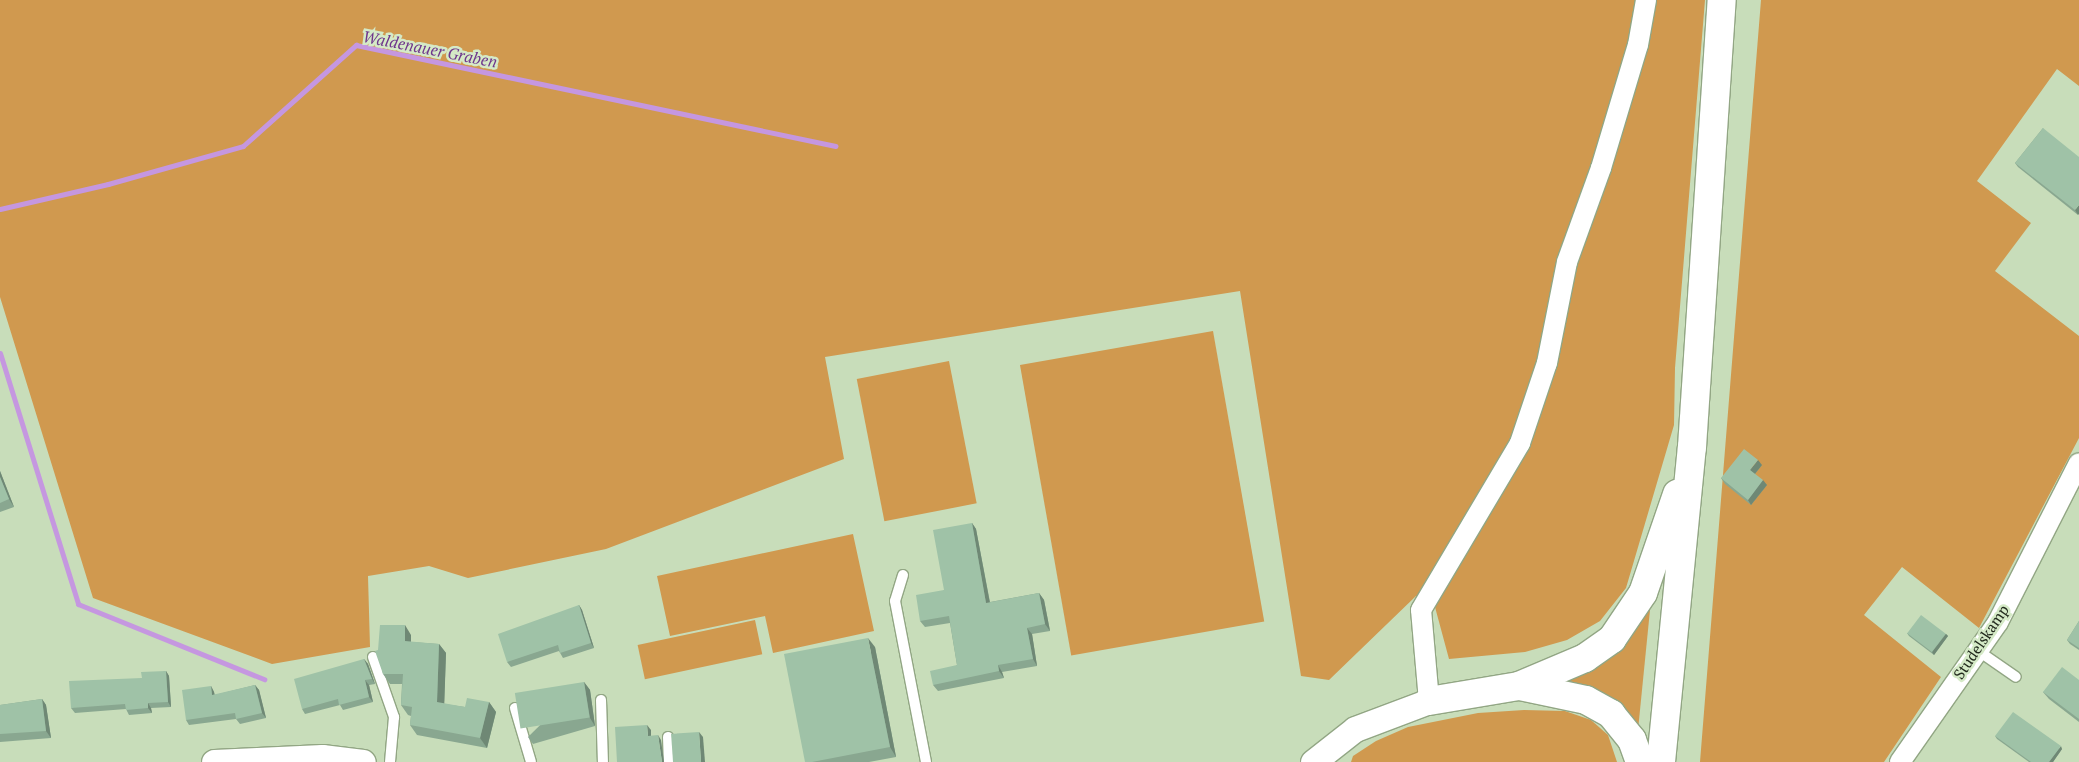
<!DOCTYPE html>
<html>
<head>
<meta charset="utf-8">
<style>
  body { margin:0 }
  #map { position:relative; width:2079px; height:762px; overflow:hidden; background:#c8ddba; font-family:"PT Serif",serif }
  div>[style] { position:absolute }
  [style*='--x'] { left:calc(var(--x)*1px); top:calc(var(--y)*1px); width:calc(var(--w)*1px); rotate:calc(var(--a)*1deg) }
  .green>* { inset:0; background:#d0994f; transform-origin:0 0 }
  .stream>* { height:5px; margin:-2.5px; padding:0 2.5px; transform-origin:2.5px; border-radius:2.5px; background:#c597e0 }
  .roads { filter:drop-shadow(1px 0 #92a684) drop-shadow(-1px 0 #92a684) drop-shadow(0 1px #92a684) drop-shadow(0 -1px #92a684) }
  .service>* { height:10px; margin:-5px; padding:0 5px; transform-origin:5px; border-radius:5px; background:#fff }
  .minor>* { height:20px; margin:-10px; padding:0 10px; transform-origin:10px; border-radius:10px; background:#fff }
  .tertiary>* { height:25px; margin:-12.5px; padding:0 12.5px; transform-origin:12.5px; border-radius:12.5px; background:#fff }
  .primary>* { height:28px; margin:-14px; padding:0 14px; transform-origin:14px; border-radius:14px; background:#fff }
  .wall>* { inset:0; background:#89a790 }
  .shaded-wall>* { inset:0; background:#6f8875 }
  .building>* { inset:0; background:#9fc2a7; transform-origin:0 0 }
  span { translate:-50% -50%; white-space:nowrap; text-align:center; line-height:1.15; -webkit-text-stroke:5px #d5eac7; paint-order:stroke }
  .street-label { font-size:15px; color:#222a1d }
  .water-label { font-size:16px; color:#6f368c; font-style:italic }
</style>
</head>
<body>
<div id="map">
  <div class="green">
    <i style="clip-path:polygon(0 0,1705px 0,1675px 368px,1674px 425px,1626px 588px,1600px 621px,1567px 640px,1525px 652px,1449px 659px,1435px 607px,1416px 596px,1329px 680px,1301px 676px,1240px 291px,825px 357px,844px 459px,606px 549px,468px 578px,429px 566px,368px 576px,370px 647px,272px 664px,93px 598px,0 297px)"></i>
    <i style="clip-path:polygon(1761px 0,2079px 0,2079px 86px,2057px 69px,1977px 181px,2031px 223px,1995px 271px,2079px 336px,2079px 438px,1979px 628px,1902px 567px,1864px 615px,1941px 677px,1884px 762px,1700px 762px)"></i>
    <i style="left:1213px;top:331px;width:295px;height:196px;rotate:80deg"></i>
    <i style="left:949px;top:361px;width:145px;height:94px;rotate:79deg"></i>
    <i style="clip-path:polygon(853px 534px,874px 631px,773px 653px,765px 616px,670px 636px,657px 576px)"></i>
    <i style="clip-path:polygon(1647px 609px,1650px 610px,1638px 730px,1559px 681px)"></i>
    <i style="left:755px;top:620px;width:35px;height:120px;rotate:78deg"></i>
    <i style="clip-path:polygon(1524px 710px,1565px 711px,1591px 720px,1608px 735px,1617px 762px,1351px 762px,1353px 756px,1376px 741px,1408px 727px,1478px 713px)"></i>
  </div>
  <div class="stream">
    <i style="--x:0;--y:209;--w:111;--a:-13"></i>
    <i style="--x:108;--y:184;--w:140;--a:-15.7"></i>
    <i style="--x:243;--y:146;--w:152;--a:-41.8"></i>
    <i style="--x:356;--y:45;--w:490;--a:11.9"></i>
    <i style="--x:0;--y:353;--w:263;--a:72.7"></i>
    <i style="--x:78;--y:604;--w:201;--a:22"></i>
  </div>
  <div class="roads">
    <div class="service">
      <i style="--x:903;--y:575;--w:27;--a:107"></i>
      <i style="--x:895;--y:601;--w:164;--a:79.1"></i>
      <i style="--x:1977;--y:650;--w:47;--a:34.7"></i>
      <i style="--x:373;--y:657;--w:64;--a:70.7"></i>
      <i style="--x:394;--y:717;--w:45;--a:95.1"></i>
      <i style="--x:601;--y:700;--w:62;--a:88.2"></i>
      <i style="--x:515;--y:708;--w:56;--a:73.5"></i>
      <i style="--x:668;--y:737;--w:25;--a:88"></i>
    </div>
    <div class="minor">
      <i style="--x:1429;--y:701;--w:91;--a:-95"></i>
      <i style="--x:1421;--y:610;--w:194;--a:-59.3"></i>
      <i style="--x:1520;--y:443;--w:84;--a:-71.4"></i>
      <i style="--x:1547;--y:363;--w:103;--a:-78.8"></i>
      <i style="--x:1567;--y:262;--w:100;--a:-70.1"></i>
      <i style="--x:1601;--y:168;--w:128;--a:-73.3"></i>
      <i style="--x:1638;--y:45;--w:46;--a:-79.9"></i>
      <i style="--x:1900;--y:762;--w:171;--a:-55"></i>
      <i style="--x:1998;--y:622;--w:178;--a:-63"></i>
    </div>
    <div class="tertiary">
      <i style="--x:214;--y:762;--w:108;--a:-2.7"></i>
      <i style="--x:322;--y:757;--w:41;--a:7"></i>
      <i style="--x:1313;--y:762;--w:53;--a:-38.2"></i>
      <i style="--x:1355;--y:729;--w:79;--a:-20.7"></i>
    </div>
    <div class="primary">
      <i style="--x:1520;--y:686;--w:67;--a:12"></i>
      <i style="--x:1586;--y:700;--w:29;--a:29"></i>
      <i style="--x:1611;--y:714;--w:33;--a:51"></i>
      <i style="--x:1632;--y:740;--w:23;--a:70"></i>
      <i style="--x:1429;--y:701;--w:91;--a:-9.5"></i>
      <i style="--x:1519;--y:686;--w:72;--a:-23"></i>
      <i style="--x:1585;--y:658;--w:33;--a:-35"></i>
      <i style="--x:1612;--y:639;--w:55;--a:-56"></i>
      <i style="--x:1643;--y:593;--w:105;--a:-71"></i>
      <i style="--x:1661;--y:762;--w:317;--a:-84.4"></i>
      <i style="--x:1692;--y:447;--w:448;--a:-86.2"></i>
    </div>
  </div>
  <div class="wall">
    <i style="clip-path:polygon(2043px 128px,2078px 215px,2018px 167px,2015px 163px)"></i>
    <i style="clip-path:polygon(1762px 465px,1755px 474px,1767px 485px,1751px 505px,1725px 484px,1721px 478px)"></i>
    <i style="clip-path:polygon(0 471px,14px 507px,0 512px)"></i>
    <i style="clip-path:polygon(972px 523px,976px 529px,990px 602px,1039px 593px,1044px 600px,1050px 631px,1032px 634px,1037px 666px,1002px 672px,1004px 678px,938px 691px,933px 685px,957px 665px,950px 623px,925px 627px,920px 621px,944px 590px)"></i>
    <i style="clip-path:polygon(579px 605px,582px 610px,594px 648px,563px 658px,559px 651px,511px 667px,507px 662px)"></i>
    <i style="clip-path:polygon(2079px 621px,2079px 650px,2070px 644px,2067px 640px)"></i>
    <i style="clip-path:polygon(1907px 633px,1946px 634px,1948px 636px,1934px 655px,1909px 636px)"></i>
    <i style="clip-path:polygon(411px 635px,411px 642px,439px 644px,446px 653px,444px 704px,465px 707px,489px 702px,496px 712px,487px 748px,417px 735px,410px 725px,411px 716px,408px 715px,401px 705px,402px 684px,390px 684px,383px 674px,378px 650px)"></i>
    <i style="clip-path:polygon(875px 647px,896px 757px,869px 762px,805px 762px)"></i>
    <i style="clip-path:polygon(364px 659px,368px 664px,375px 684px,369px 685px,373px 702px,343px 710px,340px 705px,305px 714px,302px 709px)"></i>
    <i style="clip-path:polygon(166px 671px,169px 676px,171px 707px,151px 708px,152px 713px,129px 715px,126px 709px,75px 713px,71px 708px,142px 678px)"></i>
    <i style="clip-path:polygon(2079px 680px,2079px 722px,2049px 699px,2043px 692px)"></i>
    <i style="clip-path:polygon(584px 682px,590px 690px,595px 726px,533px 744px,528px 737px)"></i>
    <i style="clip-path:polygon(255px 685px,259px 690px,266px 718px,240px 724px,236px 719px,189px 725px,186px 720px,211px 686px,214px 692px,215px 695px)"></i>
    <i style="clip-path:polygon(42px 699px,46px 705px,51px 738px,0 742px,0 705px)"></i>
    <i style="clip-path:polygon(1995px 736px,2062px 749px,2053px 762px,2029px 762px,1997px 739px)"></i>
  </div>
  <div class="shaded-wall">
    <i style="clip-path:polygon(2079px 205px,2079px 214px,2078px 215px,2075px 210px)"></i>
    <i style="clip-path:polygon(1758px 460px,1762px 465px,1754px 475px,1750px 470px)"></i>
    <i style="clip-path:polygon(0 471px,14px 507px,9px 499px,0 477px)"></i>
    <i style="clip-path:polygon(1763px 480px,1767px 485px,1751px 505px,1748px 500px)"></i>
    <i style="clip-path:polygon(972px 523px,976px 529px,991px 609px,986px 603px)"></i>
    <i style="clip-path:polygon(1039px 593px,1044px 600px,1050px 631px,1045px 624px)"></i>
    <i style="clip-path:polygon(579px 605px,582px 610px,594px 648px,591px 643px)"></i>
    <i style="clip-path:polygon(405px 625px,411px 635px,411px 651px,405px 641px)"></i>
    <i style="clip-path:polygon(1027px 628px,1032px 634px,1037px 666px,1033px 659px)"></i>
    <i style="clip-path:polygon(1946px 634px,1948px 636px,1934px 655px,1932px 652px)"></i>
    <i style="clip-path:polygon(868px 638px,875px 647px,896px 757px,890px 747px)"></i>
    <i style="clip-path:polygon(439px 644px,446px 653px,444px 712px,437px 702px)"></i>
    <i style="clip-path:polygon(364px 659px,368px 664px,375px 684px,372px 679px)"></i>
    <i style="clip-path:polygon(998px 665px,1002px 672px,1004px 678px,999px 671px)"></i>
    <i style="clip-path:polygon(166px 671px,169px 676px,171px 707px,168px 702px)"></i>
    <i style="clip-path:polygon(365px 680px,369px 685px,373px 702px,369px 697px)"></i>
    <i style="clip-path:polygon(584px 682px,590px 690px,595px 726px,590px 718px)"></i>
    <i style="clip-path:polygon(255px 685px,259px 690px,266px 718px,262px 713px)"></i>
    <i style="clip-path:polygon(211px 686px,214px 692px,215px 700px,212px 695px)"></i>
    <i style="clip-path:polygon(42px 699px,46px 705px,51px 738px,46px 731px)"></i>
    <i style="clip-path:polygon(489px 702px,496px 712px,487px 748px,480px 738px)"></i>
    <i style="clip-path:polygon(148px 703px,151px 708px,152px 713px,148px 708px)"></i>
    <i style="clip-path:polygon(647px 725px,651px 730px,651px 741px,648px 736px)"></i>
    <i style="clip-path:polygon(699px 732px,703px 737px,705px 762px,701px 762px)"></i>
    <i style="clip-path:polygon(658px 735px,661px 740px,664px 762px,662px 762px)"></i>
    <i style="clip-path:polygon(2061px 746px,2062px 749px,2053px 762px,2049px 762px)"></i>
  </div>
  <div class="building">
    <i style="clip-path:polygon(2043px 128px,2079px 157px,2079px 205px,2075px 210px,2015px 163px)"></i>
    <i style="clip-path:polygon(1744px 449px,1758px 460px,1750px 470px,1763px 480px,1748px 500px,1721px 478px)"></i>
    <i style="clip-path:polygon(0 477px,9px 499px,0 503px)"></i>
    <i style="clip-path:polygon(972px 523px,986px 603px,1039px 593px,1045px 624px,1027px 628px,1033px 659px,998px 665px,999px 671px,933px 685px,930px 671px,957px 665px,949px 616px,920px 621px,916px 595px,944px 590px,933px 530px)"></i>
    <i style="clip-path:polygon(579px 605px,591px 643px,560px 653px,558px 645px,507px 662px,498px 634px)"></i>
    <i style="left:1921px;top:615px;width:31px;height:23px;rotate:37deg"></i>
    <i style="clip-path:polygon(2079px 621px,2079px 648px,2067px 640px)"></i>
    <i style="clip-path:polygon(380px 625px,405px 625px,405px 641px,439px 644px,437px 702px,465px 707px,467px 698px,489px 702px,480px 738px,410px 725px,412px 707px,401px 705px,403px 674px,383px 674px,375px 651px,378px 650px)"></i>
    <i style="clip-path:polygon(868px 638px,890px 747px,812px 762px,805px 762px,784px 654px)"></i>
    <i style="clip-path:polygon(364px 659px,372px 679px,365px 680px,369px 697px,339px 705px,338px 699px,302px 709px,294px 679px)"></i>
    <i style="clip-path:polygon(2062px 667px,2079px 680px,2079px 719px,2043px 692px)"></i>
    <i style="clip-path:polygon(166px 671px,168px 702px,148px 703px,148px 708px,126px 710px,125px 704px,71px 708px,69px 681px,142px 678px,141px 672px)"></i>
    <i style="left:584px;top:682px;width:36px;height:70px;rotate:81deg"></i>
    <i style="clip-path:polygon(255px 685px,262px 713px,236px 719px,235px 713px,186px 720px,182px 690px,211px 686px,212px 695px)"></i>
    <i style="clip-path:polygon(42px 699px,46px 731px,0 734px,0 705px)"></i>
    <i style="clip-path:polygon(2013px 712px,2061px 746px,2049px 762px,2031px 762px,1995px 736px)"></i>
    <i style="clip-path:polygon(647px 725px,648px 736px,658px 735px,662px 762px,617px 762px,615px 727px)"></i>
    <i style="left:699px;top:732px;width:30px;height:28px;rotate:86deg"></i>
  </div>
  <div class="street-label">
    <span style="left:1981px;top:642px;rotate:-56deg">Studelskamp</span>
  </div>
  <div class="water-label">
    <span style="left:430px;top:49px;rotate:11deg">Waldenauer Graben</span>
  </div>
</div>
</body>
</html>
